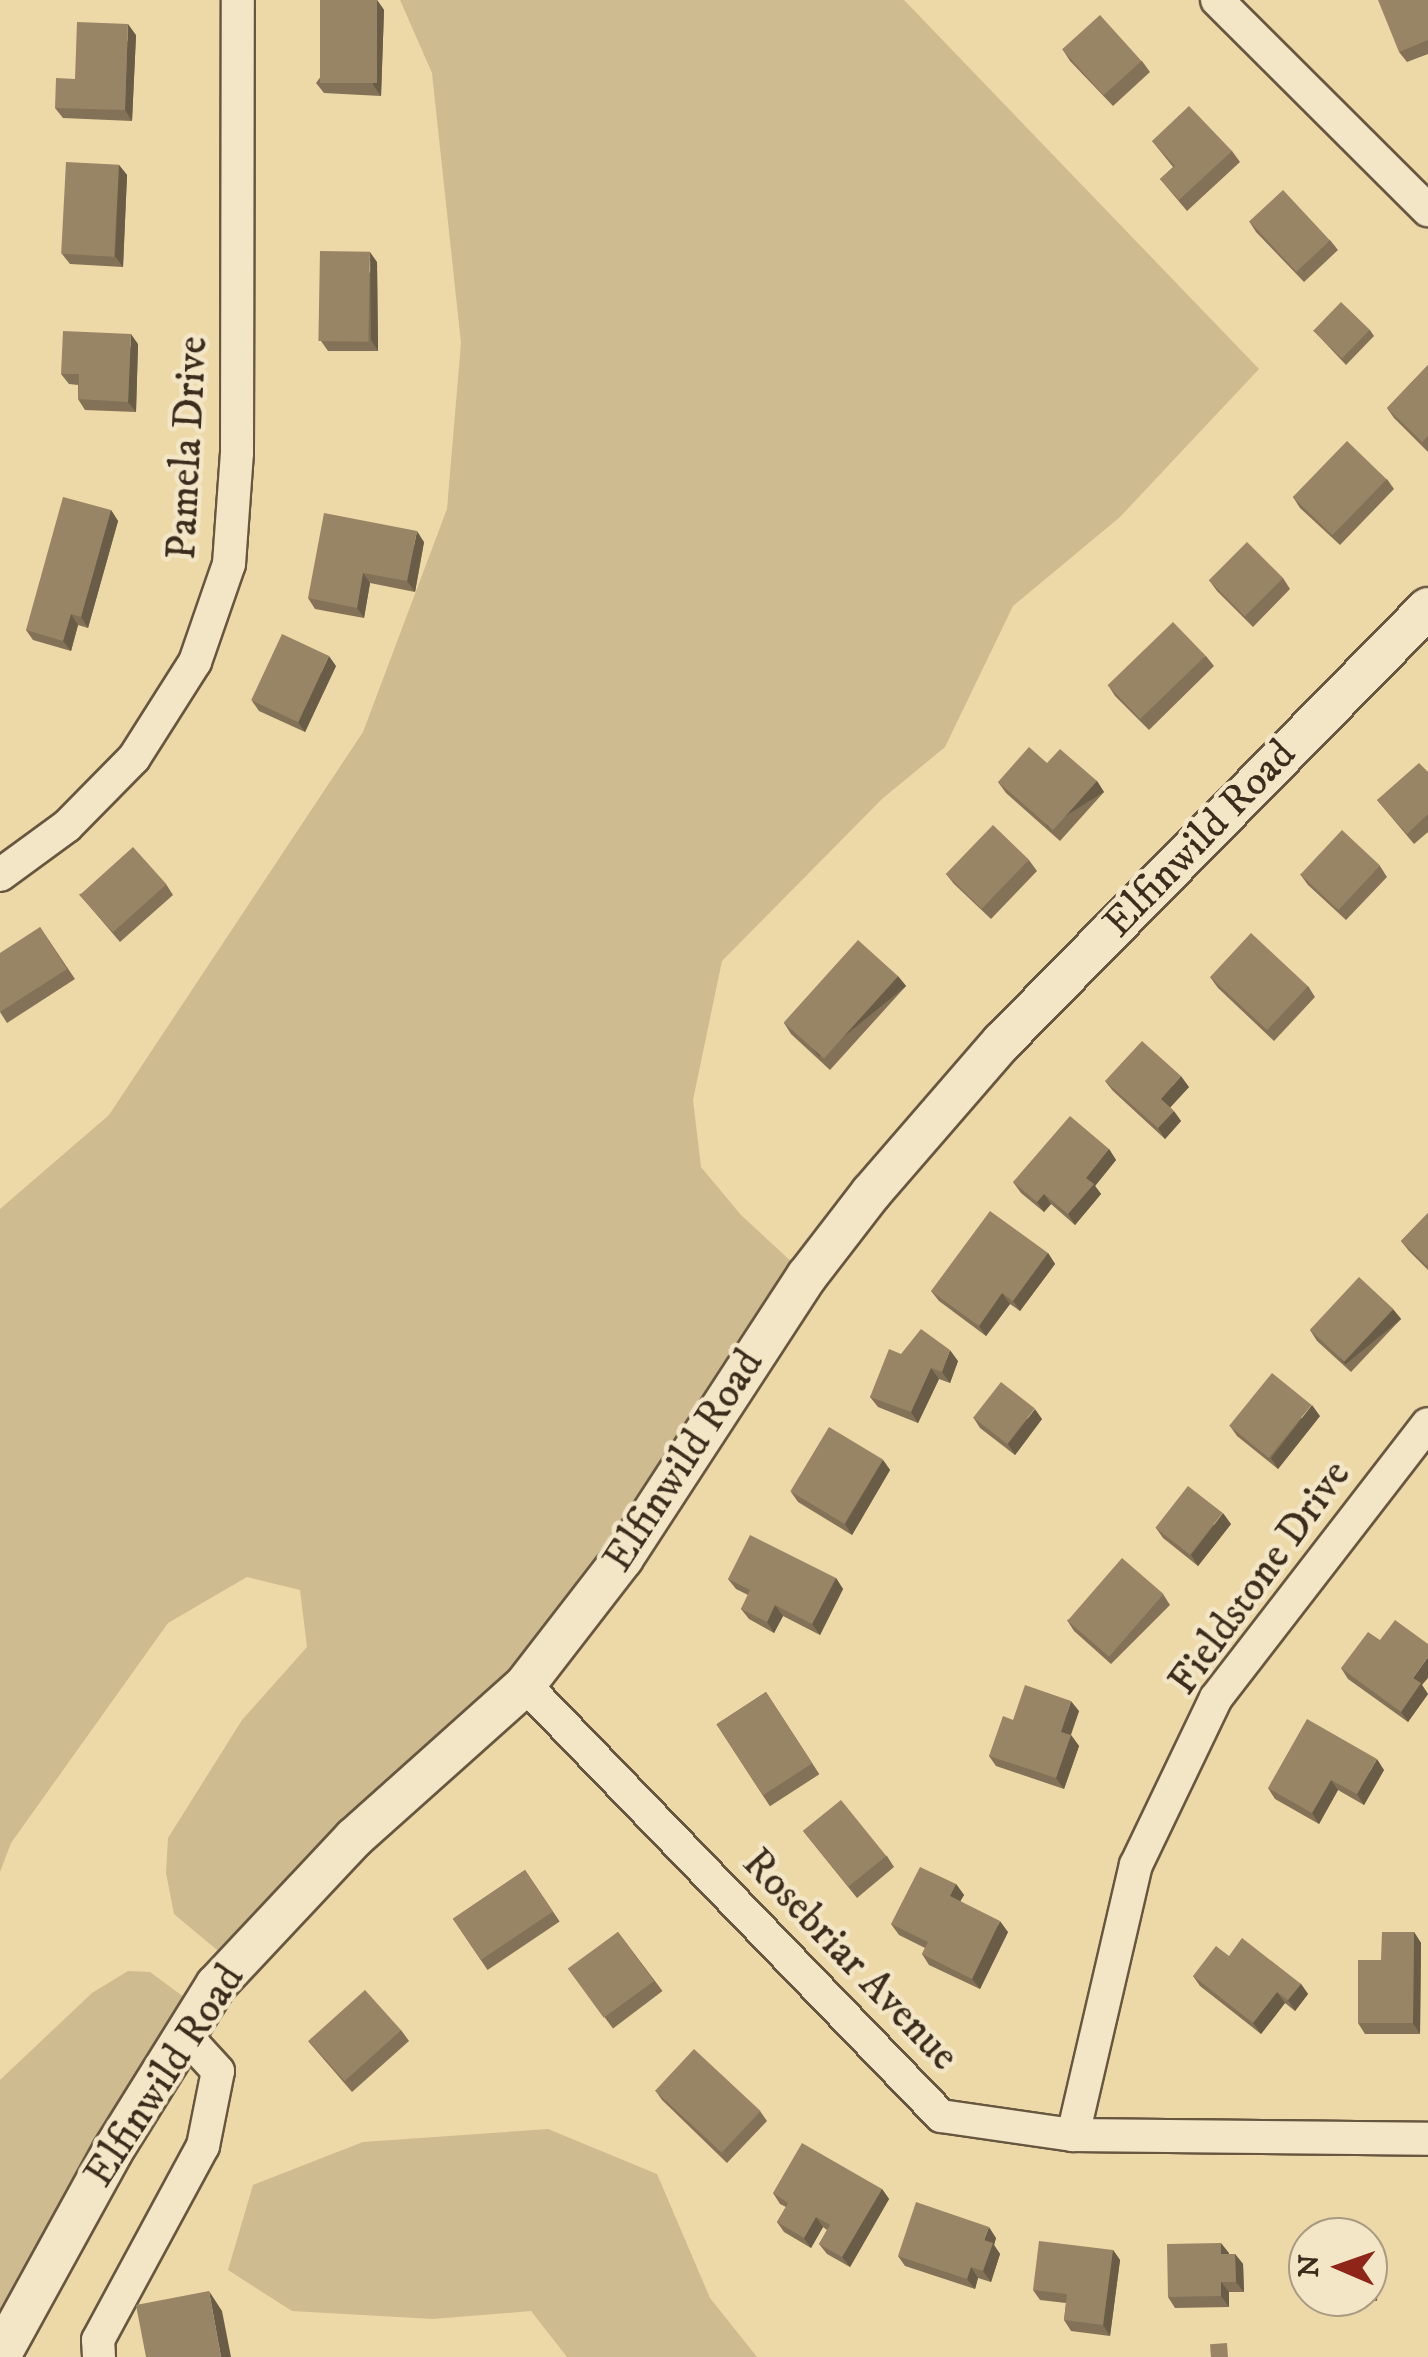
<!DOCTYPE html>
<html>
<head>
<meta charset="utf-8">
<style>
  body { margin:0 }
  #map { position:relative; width:1428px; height:2357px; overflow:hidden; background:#edd8a7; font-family:"IM FELL DW Pica",serif }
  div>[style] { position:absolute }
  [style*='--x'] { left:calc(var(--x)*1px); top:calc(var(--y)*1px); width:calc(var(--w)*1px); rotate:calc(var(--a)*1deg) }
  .green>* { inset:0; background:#cfbb90 }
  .roads { filter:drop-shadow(2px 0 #685740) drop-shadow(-2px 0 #685740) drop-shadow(0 2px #685740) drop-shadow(0 -2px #685740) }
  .minor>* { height:32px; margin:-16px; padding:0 16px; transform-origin:16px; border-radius:16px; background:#f3e6c6 }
  .tertiary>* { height:40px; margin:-20px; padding:0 20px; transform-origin:20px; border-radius:20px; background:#f3e6c6 }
  .wall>* { inset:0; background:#837257; transform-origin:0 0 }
  .shaded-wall>* { inset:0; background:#6a5d47; transform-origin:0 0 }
  .building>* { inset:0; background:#988565; transform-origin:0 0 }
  span { translate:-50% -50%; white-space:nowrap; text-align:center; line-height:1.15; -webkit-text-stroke:9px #f3e6c6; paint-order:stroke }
  .street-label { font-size:42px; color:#3c2c1d }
  .north { position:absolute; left:1288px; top:2217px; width:100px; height:100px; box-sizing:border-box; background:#f3e6c6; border:2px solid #aa9c82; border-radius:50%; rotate:272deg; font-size:28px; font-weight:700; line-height:40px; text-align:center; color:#3c2c1d }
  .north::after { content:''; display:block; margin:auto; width:35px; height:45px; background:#8f2418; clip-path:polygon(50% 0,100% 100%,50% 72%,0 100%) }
</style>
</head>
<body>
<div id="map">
  <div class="green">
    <i style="clip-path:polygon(400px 0,904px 0,1259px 369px,1120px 517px,1013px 606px,945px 747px,882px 799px,722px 961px,693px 1100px,701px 1167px,741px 1215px,807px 1276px,623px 1558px,235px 1965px,174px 1914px,166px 1873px,168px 1838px,242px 1720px,307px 1647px,300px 1590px,247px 1577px,168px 1623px,11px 1843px,0 1872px,0 1209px,109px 1115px,363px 732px,447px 509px,461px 343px,432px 73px)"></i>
    <i style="clip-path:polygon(128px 1971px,150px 1972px,200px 2009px,0 2356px,0 2080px,92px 1993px)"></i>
    <i style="clip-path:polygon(548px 2129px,657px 2174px,710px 2298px,757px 2357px,567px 2357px,531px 2311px,433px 2319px,292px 2311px,228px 2270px,253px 2185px,363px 2142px)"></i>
  </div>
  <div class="roads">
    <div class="minor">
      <i style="--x:1217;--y:0;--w:298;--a:44.9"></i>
      <i style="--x:0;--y:875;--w:83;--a:-36.2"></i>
      <i style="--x:67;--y:826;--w:95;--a:-45.4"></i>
      <i style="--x:134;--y:758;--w:114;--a:-57.6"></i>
      <i style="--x:195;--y:662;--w:104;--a:-70.9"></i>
      <i style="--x:229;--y:564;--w:111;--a:-85.9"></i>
      <i style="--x:237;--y:453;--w:453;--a:-89.9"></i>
      <i style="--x:525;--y:1685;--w:599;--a:46.01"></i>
      <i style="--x:941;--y:2116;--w:133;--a:8.2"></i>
      <i style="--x:1073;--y:2135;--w:355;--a:0.6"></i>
      <i style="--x:1073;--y:2135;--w:277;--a:-76.9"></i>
      <i style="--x:1136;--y:1865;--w:185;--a:-64.4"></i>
      <i style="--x:1216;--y:1698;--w:346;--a:-52.3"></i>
      <i style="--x:99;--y:2357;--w:17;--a:-93"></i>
      <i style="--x:98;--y:2340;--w:221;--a:-61.6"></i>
      <i style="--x:203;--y:2146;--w:76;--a:-78.7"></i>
      <i style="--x:218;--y:2071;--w:50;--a:-132.6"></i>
    </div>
    <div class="tertiary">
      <i style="--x:0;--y:2356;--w:233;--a:-61.2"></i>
      <i style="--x:112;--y:2152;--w:197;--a:-58.1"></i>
      <i style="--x:216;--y:1985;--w:202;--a:-46.8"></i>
      <i style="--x:354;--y:1838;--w:229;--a:-41.8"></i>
      <i style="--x:525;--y:1685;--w:160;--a:-52.3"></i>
      <i style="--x:623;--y:1558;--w:337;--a:-56.9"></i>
      <i style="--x:807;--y:1276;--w:105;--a:-52.4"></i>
      <i style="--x:871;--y:1193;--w:200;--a:-49.1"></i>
      <i style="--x:1002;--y:1042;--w:608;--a:-45.53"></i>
    </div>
  </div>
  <div class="wall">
    <i style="clip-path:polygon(377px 0,384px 10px,381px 96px,324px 93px,316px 83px)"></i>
    <i style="clip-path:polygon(1428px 0,1428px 54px,1407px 62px,1399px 52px)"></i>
    <i style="clip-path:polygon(136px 35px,132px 121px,63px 118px,55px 108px,75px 79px)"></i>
    <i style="clip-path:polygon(1063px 50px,1142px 61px,1150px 72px,1113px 106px,1070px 61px)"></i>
    <i style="clip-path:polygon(1152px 141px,1232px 151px,1240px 162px,1187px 211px,1160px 179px,1173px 167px)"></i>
    <i style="clip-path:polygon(119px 165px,127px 175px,123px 267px,70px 264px,62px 254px)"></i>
    <i style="clip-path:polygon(1249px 221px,1330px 240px,1338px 250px,1304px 282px,1256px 232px)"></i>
    <i style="clip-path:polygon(377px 262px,378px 351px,328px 351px,321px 341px)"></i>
    <i style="clip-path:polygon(1313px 330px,1370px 330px,1374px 336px,1346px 365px)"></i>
    <i style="clip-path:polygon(138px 344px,136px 412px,85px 410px,78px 399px,78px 385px,69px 384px,61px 374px)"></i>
    <i style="clip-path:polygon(1428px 365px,1428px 452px,1394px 418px,1387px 408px)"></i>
    <i style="clip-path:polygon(1387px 479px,1394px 489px,1340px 545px,1300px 508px,1293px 497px)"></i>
    <i style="clip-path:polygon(111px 510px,118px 521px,88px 628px,78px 625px,71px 651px,33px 640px,26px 630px)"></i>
    <i style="clip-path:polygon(424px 542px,415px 592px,370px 583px,364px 618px,315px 609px,308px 598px)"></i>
    <i style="clip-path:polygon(1283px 578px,1290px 589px,1253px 627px,1217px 591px,1209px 580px)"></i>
    <i style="clip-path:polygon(1206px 656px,1214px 666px,1149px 730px,1115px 696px,1108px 685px)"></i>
    <i style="clip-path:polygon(336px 666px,305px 732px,259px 711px,252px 701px)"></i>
    <i style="clip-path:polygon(1047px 763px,1097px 781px,1104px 792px,1060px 841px,1006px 793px,998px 782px)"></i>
    <i style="clip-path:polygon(1428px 772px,1428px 832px,1414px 844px,1377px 800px)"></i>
    <i style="clip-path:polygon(1029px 860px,1037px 871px,991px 919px,954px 884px,946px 874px)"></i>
    <i style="clip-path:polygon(1380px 866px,1387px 877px,1346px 920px,1308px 885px,1300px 874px)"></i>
    <i style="clip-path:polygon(166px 884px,173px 895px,120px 942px,79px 894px)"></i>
    <i style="clip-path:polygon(40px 927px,75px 979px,7px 1023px,0 1012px)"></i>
    <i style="clip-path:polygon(1210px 977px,1308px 986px,1315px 997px,1274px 1041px,1218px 988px)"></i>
    <i style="clip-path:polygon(906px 986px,830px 1070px,791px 1034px,784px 1023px)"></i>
    <i style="clip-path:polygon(1105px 1081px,1189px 1087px,1170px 1107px,1181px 1121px,1165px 1139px,1113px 1091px)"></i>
    <i style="clip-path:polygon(1109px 1149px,1116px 1160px,1095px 1186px,1101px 1194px,1075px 1225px,1051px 1204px,1044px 1212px,1021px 1193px,1013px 1182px)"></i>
    <i style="clip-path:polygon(1428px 1213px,1428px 1270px,1409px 1251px,1401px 1241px)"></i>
    <i style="clip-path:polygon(1048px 1253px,1055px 1264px,1020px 1311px,1010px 1304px,986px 1336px,939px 1301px,931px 1291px)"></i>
    <i style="clip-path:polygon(1401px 1319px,1351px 1372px,1317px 1341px,1310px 1330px)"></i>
    <i style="clip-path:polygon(901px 1354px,958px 1361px,950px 1383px,939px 1379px,918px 1423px,878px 1407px,870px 1397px)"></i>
    <i style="clip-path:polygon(1320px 1416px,1278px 1469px,1237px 1436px,1230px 1426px)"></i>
    <i style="clip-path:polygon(973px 1417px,1042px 1419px,1015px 1455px,980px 1428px)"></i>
    <i style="clip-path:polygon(883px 1460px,890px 1470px,852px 1535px,798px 1502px,791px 1492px)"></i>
    <i style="clip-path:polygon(1231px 1524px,1198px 1566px,1163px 1538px,1156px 1528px)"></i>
    <i style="clip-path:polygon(836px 1578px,843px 1589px,820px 1635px,783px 1616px,774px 1633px,749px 1619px,741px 1609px,748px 1595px,736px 1589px,728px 1579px)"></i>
    <i style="clip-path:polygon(1163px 1594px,1170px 1605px,1111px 1664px,1074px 1631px,1067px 1620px)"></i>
    <i style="clip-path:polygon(1341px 1668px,1422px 1685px,1428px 1694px,1408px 1722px,1348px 1679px)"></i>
    <i style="left:766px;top:1692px;width:98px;height:59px;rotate:57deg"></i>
    <i style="clip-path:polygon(1079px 1711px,1071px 1735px,1079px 1746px,1064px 1789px,996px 1766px,989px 1756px,1013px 1720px)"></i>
    <i style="clip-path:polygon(1384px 1770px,1364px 1805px,1338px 1790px,1319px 1824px,1275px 1799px,1268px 1788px)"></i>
    <i style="clip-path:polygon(803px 1831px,887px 1856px,894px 1867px,857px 1898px)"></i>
    <i style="left:525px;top:1870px;width:62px;height:87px;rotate:56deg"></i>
    <i style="clip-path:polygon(956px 1884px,964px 1895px,960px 1901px,1008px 1932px,980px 1989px,929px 1965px,922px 1954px,925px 1948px,899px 1935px,891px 1924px)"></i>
    <i style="left:618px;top:1932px;width:74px;height:62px;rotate:53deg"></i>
    <i style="clip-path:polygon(1414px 1932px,1421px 1943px,1420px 2034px,1365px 2034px,1358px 2023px)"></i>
    <i style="clip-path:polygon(1229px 1956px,1301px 1984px,1308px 1994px,1295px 2011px,1285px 2003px,1261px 2034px,1200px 1986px,1193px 1976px)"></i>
    <i style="clip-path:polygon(401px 2030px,409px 2041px,352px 2092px,308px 2041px)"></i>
    <i style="clip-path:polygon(655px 2090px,760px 2111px,767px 2121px,727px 2163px,662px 2100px)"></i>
    <i style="clip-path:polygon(882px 2189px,889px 2199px,850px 2267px,827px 2254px,819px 2244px,827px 2230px,823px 2227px,811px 2248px,784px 2232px,777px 2222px,786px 2207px,780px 2204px,773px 2193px)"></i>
    <i style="clip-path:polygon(1368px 2237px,1379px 2241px,1377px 2301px,1316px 2300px,1314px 2297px,1368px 2297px)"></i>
    <i style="clip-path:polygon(996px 2238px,994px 2245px,1000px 2254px,991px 2282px,978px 2278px,975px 2289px,905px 2266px,898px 2256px)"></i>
    <i style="clip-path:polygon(1113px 2250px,1120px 2260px,1110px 2336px,1071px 2331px,1064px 2320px,1066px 2303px,1040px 2300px,1033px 2290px)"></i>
    <i style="clip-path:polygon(1229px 2254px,1235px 2254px,1243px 2264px,1244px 2292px,1229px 2292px,1229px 2307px,1175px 2308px,1168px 2297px)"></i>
  </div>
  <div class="shaded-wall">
    <i style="clip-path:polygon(377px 0,384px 10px,381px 96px,373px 85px)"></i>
    <i style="clip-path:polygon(128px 24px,136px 35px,132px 121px,125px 110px)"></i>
    <i style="clip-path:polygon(119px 165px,127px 175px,123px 267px,115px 256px)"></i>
    <i style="clip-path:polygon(370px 252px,377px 262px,378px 351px,371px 340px)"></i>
    <i style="clip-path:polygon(131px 334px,138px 344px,136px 412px,128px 402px)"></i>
    <i style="clip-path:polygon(111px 510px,118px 521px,88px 628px,81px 617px)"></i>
    <i style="clip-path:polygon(417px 531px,424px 542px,415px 592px,407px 581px)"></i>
    <i style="clip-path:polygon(363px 573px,370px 583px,364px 618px,357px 608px)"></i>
    <i style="clip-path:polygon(71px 614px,78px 625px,71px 651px,63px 641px)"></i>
    <i style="clip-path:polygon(329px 656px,336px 666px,305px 732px,298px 722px)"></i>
    <i style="left:1097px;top:781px;width:13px;height:66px;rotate:58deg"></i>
    <i style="left:898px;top:976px;width:13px;height:112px;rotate:51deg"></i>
    <i style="clip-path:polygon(1181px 1076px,1189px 1087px,1168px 1110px,1161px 1099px)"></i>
    <i style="clip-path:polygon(1174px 1111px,1181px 1121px,1165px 1139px,1158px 1128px)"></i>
    <i style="clip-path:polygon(1109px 1149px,1116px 1160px,1095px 1186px,1101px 1194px,1075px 1225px,1068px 1214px,1086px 1178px)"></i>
    <i style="clip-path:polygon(1044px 1194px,1051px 1204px,1044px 1212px,1037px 1202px)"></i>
    <i style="clip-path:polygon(1048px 1253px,1055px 1264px,1020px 1311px,1013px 1301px)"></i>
    <i style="clip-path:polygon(1002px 1293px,1010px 1304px,986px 1336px,979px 1326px)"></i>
    <i style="left:1393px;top:1309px;width:13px;height:72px;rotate:51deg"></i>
    <i style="clip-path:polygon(950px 1350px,958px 1361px,950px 1383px,942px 1372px)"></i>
    <i style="clip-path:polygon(931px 1368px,939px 1379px,918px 1423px,911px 1412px)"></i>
    <i style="clip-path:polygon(1312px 1405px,1320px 1416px,1278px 1469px,1271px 1458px)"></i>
    <i style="clip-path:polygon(1035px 1409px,1042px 1419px,1015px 1455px,1008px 1444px)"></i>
    <i style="clip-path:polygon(883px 1460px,890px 1470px,852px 1535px,845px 1524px)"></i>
    <i style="clip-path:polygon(1223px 1513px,1231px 1524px,1198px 1566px,1191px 1555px)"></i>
    <i style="clip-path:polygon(836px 1578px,843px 1589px,820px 1635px,812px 1624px)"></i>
    <i style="clip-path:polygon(775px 1605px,783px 1616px,774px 1633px,767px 1622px)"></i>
    <i style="clip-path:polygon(1428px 1657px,1428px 1678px,1422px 1685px,1428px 1694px,1408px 1722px,1401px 1712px,1413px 1678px)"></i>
    <i style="clip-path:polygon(1071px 1701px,1079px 1711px,1068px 1742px,1061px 1732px)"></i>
    <i style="clip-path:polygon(1071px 1735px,1079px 1746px,1064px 1789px,1056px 1778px)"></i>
    <i style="clip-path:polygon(1377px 1759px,1384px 1770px,1364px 1805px,1357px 1794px)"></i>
    <i style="clip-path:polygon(1331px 1780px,1338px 1790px,1319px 1824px,1312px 1813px)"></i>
    <i style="clip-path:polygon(956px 1884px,964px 1895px,957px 1907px,950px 1896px)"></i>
    <i style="clip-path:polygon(1000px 1921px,1008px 1932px,980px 1989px,972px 1979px)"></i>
    <i style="clip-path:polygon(1414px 1932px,1421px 1943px,1420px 2034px,1413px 2023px)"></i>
    <i style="clip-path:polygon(1301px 1984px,1308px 1994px,1295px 2011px,1288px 2000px)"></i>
    <i style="clip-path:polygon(1277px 1992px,1285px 2003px,1261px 2034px,1253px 2023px)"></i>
    <i style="clip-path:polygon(882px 2189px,889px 2199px,850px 2267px,842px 2257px)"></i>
    <i style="clip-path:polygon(816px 2217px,823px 2227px,811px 2248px,804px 2238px)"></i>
    <i style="clip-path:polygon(989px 2227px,996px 2238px,994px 2245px,1000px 2254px,991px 2282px,983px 2271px,984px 2240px)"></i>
    <i style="clip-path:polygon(1371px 2230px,1379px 2241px,1377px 2301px,1370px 2291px)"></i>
    <i style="clip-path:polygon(1221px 2243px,1229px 2253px,1229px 2265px,1221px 2254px)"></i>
    <i style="clip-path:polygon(1113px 2250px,1120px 2260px,1110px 2336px,1103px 2325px)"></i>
    <i style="clip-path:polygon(1235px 2254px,1243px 2264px,1244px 2292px,1236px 2282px)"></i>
    <i style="clip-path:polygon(971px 2267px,978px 2278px,975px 2289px,967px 2279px)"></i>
    <i style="clip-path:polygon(1221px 2282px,1229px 2292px,1229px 2307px,1221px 2296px)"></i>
    <i style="clip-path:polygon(209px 2291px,222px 2311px,231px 2357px,221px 2357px)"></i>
  </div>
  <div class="building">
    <i style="left:320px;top:0;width:57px;height:83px"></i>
    <i style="clip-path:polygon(1378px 0,1428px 0,1428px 40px,1399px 52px)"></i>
    <i style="left:1100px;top:15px;width:62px;height:51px;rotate:48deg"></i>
    <i style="clip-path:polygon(77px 22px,128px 24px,125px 110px,55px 108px,56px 78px,75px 79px)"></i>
    <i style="clip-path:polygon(1189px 106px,1232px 151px,1179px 200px,1160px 179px,1175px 166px,1152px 141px)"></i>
    <i style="left:66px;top:162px;width:53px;height:92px;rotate:3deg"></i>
    <i style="left:1283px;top:190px;width:69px;height:46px;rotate:47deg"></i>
    <i style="left:320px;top:251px;width:50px;height:90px;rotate:1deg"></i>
    <i style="left:1341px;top:302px;width:40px;height:40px;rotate:44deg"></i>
    <i style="clip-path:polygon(63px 331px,131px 334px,128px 402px,78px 399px,79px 374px,61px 374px)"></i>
    <i style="clip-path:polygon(1428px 365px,1428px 436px,1422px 442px,1387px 408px)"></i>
    <i style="left:1347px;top:441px;width:55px;height:78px;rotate:44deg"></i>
    <i style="clip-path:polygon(63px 497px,111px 510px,81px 617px,71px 614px,63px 641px,26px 630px)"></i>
    <i style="clip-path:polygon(324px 513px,417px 531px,407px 581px,363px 573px,357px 608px,308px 598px)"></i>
    <i style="left:1247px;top:542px;width:51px;height:54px;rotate:45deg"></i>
    <i style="left:1173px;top:622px;width:47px;height:91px;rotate:46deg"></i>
    <i style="left:282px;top:634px;width:52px;height:73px;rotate:25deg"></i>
    <i style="clip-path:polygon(1029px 747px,1047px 763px,1060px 749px,1097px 781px,1053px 830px,998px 782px)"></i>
    <i style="clip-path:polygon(1419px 763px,1428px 772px,1428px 814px,1407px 834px,1377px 800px)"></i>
    <i style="left:993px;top:825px;width:50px;height:68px;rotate:44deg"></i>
    <i style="left:1342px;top:830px;width:52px;height:61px;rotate:43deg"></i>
    <i style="left:133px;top:847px;width:50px;height:72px;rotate:48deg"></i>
    <i style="clip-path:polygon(40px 927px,67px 969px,0 1012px,0 953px)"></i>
    <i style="left:1251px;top:933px;width:78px;height:60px;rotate:43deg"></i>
    <i style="left:858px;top:940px;width:54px;height:111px;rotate:42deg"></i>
    <i style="clip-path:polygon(1142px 1041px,1181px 1076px,1161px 1099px,1174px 1111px,1158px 1128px,1105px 1081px)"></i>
    <i style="clip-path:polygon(1070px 1116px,1109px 1149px,1086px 1178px,1094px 1184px,1068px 1214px,1044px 1194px,1037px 1202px,1013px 1182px)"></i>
    <i style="clip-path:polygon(990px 1211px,1048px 1253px,1013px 1301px,1002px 1293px,979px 1326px,931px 1291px)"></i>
    <i style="clip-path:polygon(1428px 1213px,1428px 1267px,1401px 1241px)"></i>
    <i style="left:1359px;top:1277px;width:47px;height:72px;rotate:43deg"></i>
    <i style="clip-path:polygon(921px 1329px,950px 1350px,942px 1372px,931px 1368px,911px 1412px,870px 1397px,889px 1349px,901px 1354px)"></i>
    <i style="left:1272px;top:1373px;width:51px;height:68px;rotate:39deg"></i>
    <i style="left:1001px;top:1382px;width:43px;height:45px;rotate:38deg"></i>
    <i style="left:829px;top:1427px;width:63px;height:75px;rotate:31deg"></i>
    <i style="left:1188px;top:1486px;width:44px;height:53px;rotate:38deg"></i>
    <i style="clip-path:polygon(750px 1535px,836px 1578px,812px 1624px,775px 1605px,767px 1622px,741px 1609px,750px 1590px,728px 1579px)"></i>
    <i style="left:1122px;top:1558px;width:55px;height:83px;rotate:41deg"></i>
    <i style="clip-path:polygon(1395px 1620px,1428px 1644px,1428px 1657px,1413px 1678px,1421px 1683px,1401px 1712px,1341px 1668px,1368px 1632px,1380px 1640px)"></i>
    <i style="clip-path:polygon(1025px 1685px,1071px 1701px,1061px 1732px,1071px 1735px,1056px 1778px,989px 1756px,1003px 1716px,1013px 1720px)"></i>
    <i style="left:766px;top:1692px;width:85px;height:59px;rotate:57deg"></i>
    <i style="clip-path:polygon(1307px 1719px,1377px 1759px,1357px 1794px,1331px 1780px,1312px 1813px,1268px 1788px)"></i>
    <i style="left:841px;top:1800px;width:72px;height:49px;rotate:51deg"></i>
    <i style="clip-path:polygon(920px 1867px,956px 1884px,950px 1896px,1000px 1921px,972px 1979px,922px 1954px,928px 1942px,891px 1924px)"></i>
    <i style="left:525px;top:1870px;width:50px;height:87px;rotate:56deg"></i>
    <i style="left:618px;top:1932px;width:61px;height:62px;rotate:54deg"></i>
    <i style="clip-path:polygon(1382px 1932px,1414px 1932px,1413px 2023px,1358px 2023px,1358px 1960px,1381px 1960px)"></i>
    <i style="clip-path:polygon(1242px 1938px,1301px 1984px,1288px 2000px,1277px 1992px,1253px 2023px,1193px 1976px,1216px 1946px,1229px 1956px)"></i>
    <i style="left:365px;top:1990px;width:54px;height:76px;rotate:48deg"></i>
    <i style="left:694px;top:2049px;width:91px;height:57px;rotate:43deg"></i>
    <i style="clip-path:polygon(802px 2143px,882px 2189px,842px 2257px,819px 2244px,830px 2225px,816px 2217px,804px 2238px,777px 2222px,788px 2203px,773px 2193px)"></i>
    <i style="clip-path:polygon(916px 2202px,989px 2227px,984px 2240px,993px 2243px,983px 2271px,971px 2267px,967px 2279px,898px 2256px)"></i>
    <i style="clip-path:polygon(1310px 2229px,1371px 2230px,1370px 2291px,1368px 2291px,1368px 2237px,1310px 2237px)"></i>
    <i style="clip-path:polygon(1039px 2241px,1113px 2250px,1103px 2325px,1064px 2320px,1067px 2294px,1033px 2290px)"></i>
    <i style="clip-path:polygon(1221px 2243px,1221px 2254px,1235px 2254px,1236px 2282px,1221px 2282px,1221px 2296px,1168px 2297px,1167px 2244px)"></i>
    <i style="clip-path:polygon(209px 2291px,221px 2357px,146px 2357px,136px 2305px)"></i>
    <i style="left:1227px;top:2343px;width:14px;height:17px;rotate:86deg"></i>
  </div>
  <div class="street-label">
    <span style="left:188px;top:448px;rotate:-87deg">Pamela Drive</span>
    <span style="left:1200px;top:839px;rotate:-46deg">Elfinwild Road</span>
    <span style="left:684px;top:1461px;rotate:-57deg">Elfinwild Road</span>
    <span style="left:1260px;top:1578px;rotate:-54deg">Fieldstone Drive</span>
    <span style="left:850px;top:1960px;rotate:46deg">Rosebriar Avenue</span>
    <span style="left:165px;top:2076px;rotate:-57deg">Elfinwild Road</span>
  </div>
  <div class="north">N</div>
</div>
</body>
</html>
